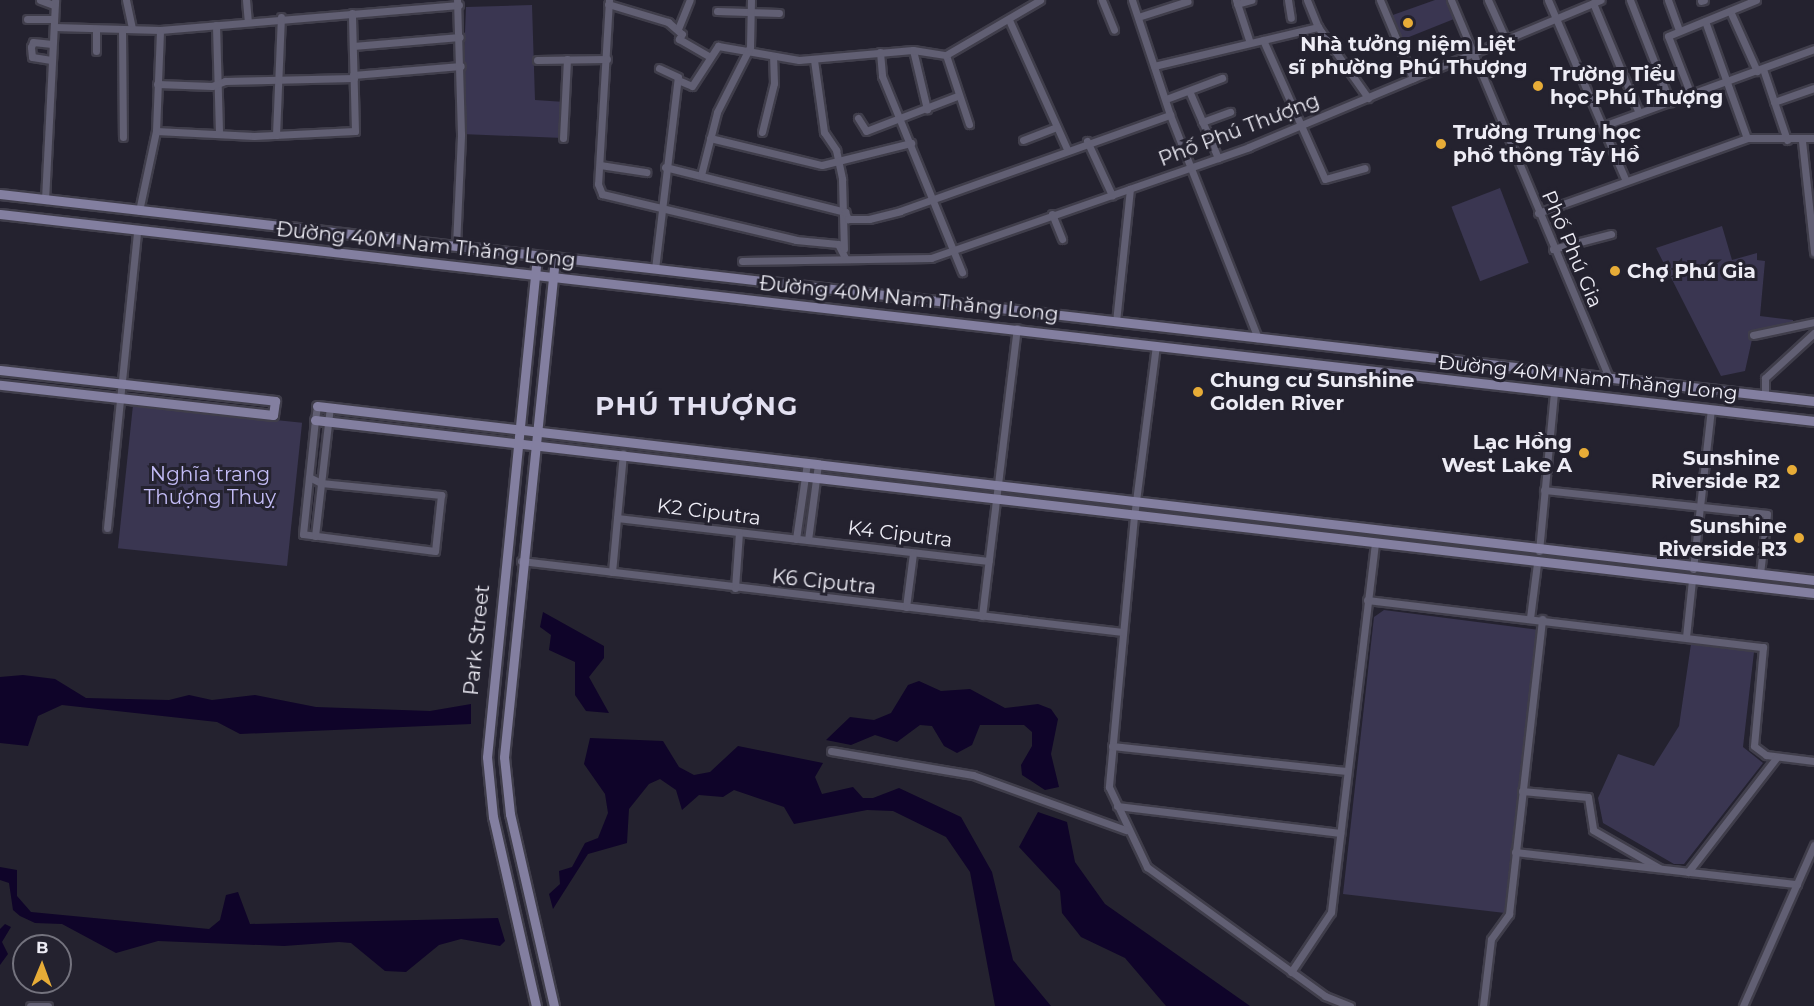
<!DOCTYPE html>
<html>
<head>
<meta charset="utf-8">
<style>
  body { margin:0 }
  #map { position:relative; width:1814px; height:1006px; overflow:hidden; background:#24222f; font-family:Montserrat,sans-serif }
  div>[style] { position:absolute }
  [style*='--x'] { left:calc(var(--x)*1px); top:calc(var(--y)*1px); width:calc(var(--w)*1px); rotate:calc(var(--a)*1deg) }
  .green>* { inset:0; background:#3a3651; transform-origin:0 0 }
  .water>* { inset:0; background:#0f0429 }
  .roads { filter:drop-shadow(2px 0 #403e4b) drop-shadow(-2px 0 #403e4b) drop-shadow(0 2px #403e4b) drop-shadow(0 -2px #403e4b) }
  .street>* { height:7px; margin:-3.5px; padding:0 3.5px; transform-origin:3.5px; border-radius:3.5px; background:#615f73 }
  .secondary>* { height:9px; margin:-4.5px; padding:0 4.5px; transform-origin:4.5px; border-radius:4.5px; background:#837fa0 }
  .dots>* { width:16px; height:16px; translate:-50% -50%; box-sizing:border-box; border:3px solid #24222f; border-radius:50% }
  span { translate:-50% -50%; white-space:nowrap; text-align:center; line-height:1.15; -webkit-text-stroke:6px #24222f; paint-order:stroke }
  .poi-label { font-size:20px; color:#edecf5; font-weight:700 }
  .left { translate:0 -50%; text-align:left }
  .right { translate:-100% -50%; text-align:right }
  .street-label { font-size:20px; color:#edecf5 }
  .park-label { font-size:20px; color:#c3bcf6 }
  .district-label { font-size:26px; color:#e2e0f1; font-weight:700; letter-spacing:1.5px }
  .north { position:absolute; left:12px; top:934px; width:60px; height:60px; box-sizing:border-box; background:#24222f; border:2px solid #74737e; border-radius:50%; rotate:1deg; font-size:16px; font-weight:700; line-height:24px; text-align:center; color:#edecf5 }
  .north::after { content:''; display:block; margin:auto; width:21px; height:27px; background:#e7ac37; clip-path:polygon(50% 0,100% 100%,50% 72%,0 100%) }
</style>
</head>
<body>
<div id="map">
  <div class="green">
    <i style="clip-path:polygon(1435px 0,1446px 0,1454px 19px,1399px 41px,1390px 16px)"></i>
    <i style="clip-path:polygon(532px 5px,535px 100px,565px 102px,563px 138px,461px 134px,466px 7px)"></i>
    <i style="left:1500px;top:188px;width:80px;height:52px;rotate:69deg"></i>
    <i style="clip-path:polygon(1722px 226px,1732px 260px,1757px 253px,1757px 260px,1765px 261px,1760px 316px,1793px 320px,1793px 326px,1753px 335px,1745px 371px,1721px 376px,1656px 248px)"></i>
    <i style="left:133px;top:405px;width:170px;height:144px;rotate:6deg"></i>
    <i style="clip-path:polygon(1384px 610px,1540px 630px,1505px 913px,1343px 894px,1374px 617px)"></i>
    <i style="clip-path:polygon(1691px 644px,1754px 652px,1743px 747px,1763px 763px,1684px 864px,1674px 864px,1603px 823px,1598px 798px,1618px 754px,1654px 766px,1679px 726px)"></i>
  </div>
  <div class="water">
    <i style="clip-path:polygon(543px 612px,604px 646px,604px 658px,589px 677px,609px 713px,586px 711px,575px 695px,575px 662px,549px 650px,551px 635px,540px 627px)"></i>
    <i style="clip-path:polygon(23px 675px,55px 679px,86px 698px,169px 700px,189px 695px,212px 700px,255px 695px,316px 707px,430px 711px,471px 704px,471px 724px,240px 734px,217px 722px,62px 705px,38px 716px,28px 746px,0 743px,0 677px)"></i>
    <i style="clip-path:polygon(919px 681px,941px 691px,970px 689px,1005px 708px,1038px 704px,1051px 709px,1058px 719px,1051px 754px,1059px 787px,1045px 790px,1022px 775px,1021px 765px,1032px 746px,1032px 732px,1024px 725px,980px 725px,972px 745px,957px 753px,944px 746px,932px 726px,920px 725px,897px 742px,875px 735px,851px 745px,826px 740px,850px 717px,874px 720px,891px 713px,908px 685px)"></i>
    <i style="clip-path:polygon(590px 738px,663px 741px,679px 767px,694px 775px,710px 772px,738px 746px,823px 763px,815px 777px,822px 794px,853px 787px,863px 798px,873px 798px,899px 788px,961px 817px,992px 872px,1013px 960px,1051px 1006px,995px 1006px,970px 872px,946px 837px,893px 811px,867px 810px,794px 824px,784px 807px,734px 790px,723px 797px,699px 795px,682px 810px,676px 790px,660px 779px,649px 784px,629px 809px,627px 843px,588px 854px,553px 909px,549px 894px,560px 884px,559px 871px,572px 867px,585px 843px,598px 838px,608px 813px,605px 794px,584px 764px)"></i>
    <i style="clip-path:polygon(1038px 812px,1067px 822px,1075px 862px,1105px 904px,1250px 1006px,1166px 1006px,1125px 958px,1081px 937px,1062px 913px,1060px 891px,1019px 847px)"></i>
    <i style="clip-path:polygon(0 867px,17px 870px,17px 896px,31px 912px,209px 929px,220px 920px,226px 895px,238px 892px,250px 924px,498px 918px,505px 941px,500px 946px,461px 939px,439px 945px,406px 972px,385px 971px,351px 943px,339px 942px,284px 946px,158px 941px,116px 953px,62px 924px,35px 923px,20px 916px,13px 910px,9px 883px,0 880px)"></i>
    <i style="clip-path:polygon(5px 924px,11px 927px,2px 942px,8px 954px,0 965px,0 929px)"></i>
  </div>
  <div class="roads">
    <div class="street">
      <i style="--x:40;--y:0;--w:15;--a:20"></i>
      <i style="--x:126;--y:0;--w:29;--a:78"></i>
      <i style="--x:246;--y:0;--w:21;--a:85"></i>
      <i style="--x:609;--y:0;--w:184;--a:93.4"></i>
      <i style="--x:598;--y:184;--w:11;--a:68"></i>
      <i style="--x:602;--y:194;--w:199;--a:13.3"></i>
      <i style="--x:796;--y:240;--w:42;--a:5.4"></i>
      <i style="--x:838;--y:244;--w:16;--a:63"></i>
      <i style="--x:1102;--y:0;--w:32;--a:68"></i>
      <i style="--x:1132;--y:0;--w:121;--a:71.7"></i>
      <i style="--x:1170;--y:115;--w:240;--a:68.5"></i>
      <i style="--x:1236;--y:0;--w:42;--a:72"></i>
      <i style="--x:1288;--y:0;--w:18;--a:81"></i>
      <i style="--x:1307;--y:0;--w:29;--a:68"></i>
      <i style="--x:1318;--y:27;--w:87;--a:54.8"></i>
      <i style="--x:1380;--y:0;--w:85;--a:67.1"></i>
      <i style="--x:1451;--y:0;--w:410;--a:67.3"></i>
      <i style="--x:1488;--y:0;--w:44;--a:65.8"></i>
      <i style="--x:1548;--y:0;--w:195;--a:66.7"></i>
      <i style="--x:1630;--y:0;--w:110;--a:68.6"></i>
      <i style="--x:1668;--y:0;--w:33;--a:70"></i>
      <i style="--x:1701;--y:1;--w:3;--a:-18"></i>
      <i style="--x:1593;--y:3;--w:119;--a:67.3"></i>
      <i style="--x:608;--y:4;--w:63;--a:16.7"></i>
      <i style="--x:668;--y:22;--w:18;--a:41"></i>
      <i style="--x:682;--y:34;--w:6;--a:121"></i>
      <i style="--x:679;--y:39;--w:36;--a:30"></i>
      <i style="--x:1237;--y:4;--w:15;--a:-16"></i>
      <i style="--x:717;--y:11;--w:62;--a:1.8"></i>
      <i style="--x:1730;--y:11;--w:66;--a:65.8"></i>
      <i style="--x:1138;--y:17;--w:52;--a:-17.7"></i>
      <i style="--x:27;--y:19;--w:27;--a:0"></i>
      <i style="--x:1009;--y:20;--w:141;--a:65.8"></i>
      <i style="--x:1705;--y:21;--w:124;--a:70.3"></i>
      <i style="--x:216;--y:25;--w:109;--a:88.4"></i>
      <i style="--x:54;--y:27;--w:106;--a:1.6"></i>
      <i style="--x:160;--y:30;--w:300;--a:-4.8"></i>
      <i style="--x:122;--y:29;--w:108;--a:89.5"></i>
      <i style="--x:678;--y:29;--w:31;--a:-68"></i>
      <i style="--x:1263;--y:40;--w:152;--a:66"></i>
      <i style="--x:1325;--y:179;--w:41;--a:-15.4"></i>
      <i style="--x:353;--y:46;--w:107;--a:-4.8"></i>
      <i style="--x:913;--y:50;--w:61;--a:76.7"></i>
      <i style="--x:96;--y:51;--w:22;--a:-90"></i>
      <i style="--x:880;--y:52;--w:24;--a:85"></i>
      <i style="--x:882;--y:76;--w:212;--a:67.8"></i>
      <i style="--x:946;--y:55;--w:73;--a:71.6"></i>
      <i style="--x:51;--y:60;--w:19;--a:-171"></i>
      <i style="--x:32;--y:57;--w:10;--a:-96"></i>
      <i style="--x:31;--y:47;--w:5;--a:-68"></i>
      <i style="--x:33;--y:42;--w:19;--a:6"></i>
      <i style="--x:537;--y:60;--w:70;--a:-0.8"></i>
      <i style="--x:814;--y:60;--w:73;--a:82.1"></i>
      <i style="--x:824;--y:132;--w:22;--a:56"></i>
      <i style="--x:836;--y:150;--w:30;--a:78"></i>
      <i style="--x:842;--y:179;--w:70;--a:88.4"></i>
      <i style="--x:1154;--y:66;--w:169;--a:-13.4"></i>
      <i style="--x:1763;--y:69;--w:75;--a:71.3"></i>
      <i style="--x:353;--y:75;--w:108;--a:-4.8"></i>
      <i style="--x:678;--y:80;--w:15;--a:23"></i>
      <i style="--x:692;--y:86;--w:48;--a:-57"></i>
      <i style="--x:718;--y:46;--w:82;--a:9.8"></i>
      <i style="--x:799;--y:60;--w:114;--a:-5"></i>
      <i style="--x:913;--y:50;--w:33;--a:9"></i>
      <i style="--x:946;--y:55;--w:109;--a:-30.3"></i>
      <i style="--x:157;--y:84;--w:55;--a:2.1"></i>
      <i style="--x:212;--y:86;--w:14;--a:-21"></i>
      <i style="--x:225;--y:81;--w:129;--a:-1.3"></i>
      <i style="--x:1190;--y:93;--w:71;--a:66.7"></i>
      <i style="--x:1691;--y:95;--w:63;--a:-111.3"></i>
      <i style="--x:1668;--y:36;--w:95;--a:-22.2"></i>
      <i style="--x:1166;--y:99;--w:60;--a:-20.6"></i>
      <i style="--x:1774;--y:102;--w:42;--a:-19.3"></i>
      <i style="--x:858;--y:118;--w:15;--a:58"></i>
      <i style="--x:866;--y:131;--w:97;--a:-21"></i>
      <i style="--x:1202;--y:122;--w:30;--a:-20"></i>
      <i style="--x:1603;--y:126;--w:225;--a:-20"></i>
      <i style="--x:156;--y:131;--w:98;--a:2.9"></i>
      <i style="--x:254;--y:136;--w:101;--a:-2.8"></i>
      <i style="--x:355;--y:131;--w:118;--a:-91.5"></i>
      <i style="--x:762;--y:132;--w:50;--a:-76.2"></i>
      <i style="--x:774;--y:83;--w:27;--a:-92"></i>
      <i style="--x:276;--y:135;--w:118;--a:-87.6"></i>
      <i style="--x:563;--y:138;--w:79;--a:-87.1"></i>
      <i style="--x:710;--y:138;--w:115;--a:13.6"></i>
      <i style="--x:822;--y:165;--w:92;--a:-13.9"></i>
      <i style="--x:1023;--y:140;--w:36;--a:-21"></i>
      <i style="--x:1087;--y:141;--w:60;--a:65.2"></i>
      <i style="--x:1802;--y:141;--w:112;--a:83.8"></i>
      <i style="--x:600;--y:165;--w:47;--a:8.7"></i>
      <i style="--x:665;--y:167;--w:186;--a:14"></i>
      <i style="--x:701;--y:175;--w:65;--a:-75.7"></i>
      <i style="--x:717;--y:112;--w:73;--a:-63.1"></i>
      <i style="--x:750;--y:47;--w:47;--a:-88.8"></i>
      <i style="--x:45;--y:200;--w:200;--a:-87.1"></i>
      <i style="--x:139;--y:211;--w:82;--a:-78"></i>
      <i style="--x:156;--y:131;--w:101;--a:-87.7"></i>
      <i style="--x:845;--y:212;--w:8;--a:67"></i>
      <i style="--x:848;--y:219;--w:21;--a:0"></i>
      <i style="--x:869;--y:219;--w:32;--a:-14"></i>
      <i style="--x:900;--y:211;--w:287;--a:-19.6"></i>
      <i style="--x:1538;--y:213;--w:222;--a:-19.7"></i>
      <i style="--x:1747;--y:138;--w:67;--a:0"></i>
      <i style="--x:1052;--y:214;--w:27;--a:68"></i>
      <i style="--x:456;--y:246;--w:112;--a:-87.4"></i>
      <i style="--x:461;--y:134;--w:134;--a:-91.7"></i>
      <i style="--x:1553;--y:249;--w:60;--a:-14.5"></i>
      <i style="--x:742;--y:261;--w:189;--a:-0.9"></i>
      <i style="--x:931;--y:258;--w:337;--a:-19.2"></i>
      <i style="--x:1249;--y:147;--w:381;--a:-22.7"></i>
      <i style="--x:655;--y:269;--w:193;--a:-83.2"></i>
      <i style="--x:678;--y:77;--w:21;--a:-155"></i>
      <i style="--x:1116;--y:322;--w:134;--a:-84"></i>
      <i style="--x:1753;--y:335;--w:62;--a:-12"></i>
      <i style="--x:1156;--y:345;--w:172;--a:97.3"></i>
      <i style="--x:1134;--y:516;--w:272;--a:95.3"></i>
      <i style="--x:1109;--y:787;--w:89;--a:64.6"></i>
      <i style="--x:1147;--y:867;--w:220;--a:35.9"></i>
      <i style="--x:1325;--y:996;--w:27;--a:22"></i>
      <i style="--x:1765;--y:396;--w:18;--a:-90"></i>
      <i style="--x:1765;--y:378;--w:67;--a:-42.6"></i>
      <i style="--x:309;--y:477;--w:13;--a:27"></i>
      <i style="--x:321;--y:483;--w:121;--a:5.7"></i>
      <i style="--x:441;--y:495;--w:56;--a:96.1"></i>
      <i style="--x:435;--y:551;--w:133;--a:-172.7"></i>
      <i style="--x:303;--y:534;--w:115;--a:-84"></i>
      <i style="--x:315;--y:420;--w:14;--a:-82"></i>
      <i style="--x:1544;--y:490;--w:224;--a:6.1"></i>
      <i style="--x:1767;--y:514;--w:60;--a:96.7"></i>
      <i style="--x:617;--y:518;--w:374;--a:6.6"></i>
      <i style="--x:107;--y:528;--w:299;--a:-84.2"></i>
      <i style="--x:315;--y:536;--w:130;--a:-83.4"></i>
      <i style="--x:796;--y:539;--w:77;--a:-81.8"></i>
      <i style="--x:808;--y:540;--w:77;--a:-82.5"></i>
      <i style="--x:1539;--y:551;--w:159;--a:-84.6"></i>
      <i style="--x:521;--y:561;--w:606;--a:6.73"></i>
      <i style="--x:1693;--y:569;--w:161;--a:-83.6"></i>
      <i style="--x:612;--y:572;--w:119;--a:-84.7"></i>
      <i style="--x:735;--y:588;--w:56;--a:-85.9"></i>
      <i style="--x:1367;--y:600;--w:399;--a:6.8"></i>
      <i style="--x:1763;--y:647;--w:99;--a:95.2"></i>
      <i style="--x:1754;--y:746;--w:15;--a:37"></i>
      <i style="--x:1766;--y:755;--w:48;--a:7.1"></i>
      <i style="--x:906;--y:607;--w:54;--a:-82.6"></i>
      <i style="--x:982;--y:616;--w:290;--a:-83.1"></i>
      <i style="--x:1530;--y:618;--w:55;--a:-82.7"></i>
      <i style="--x:1686;--y:637;--w:57;--a:-84"></i>
      <i style="--x:1112;--y:746;--w:236;--a:6.1"></i>
      <i style="--x:831;--y:751;--w:144;--a:9.6"></i>
      <i style="--x:973;--y:775;--w:163;--a:19.8"></i>
      <i style="--x:1522;--y:791;--w:66;--a:5.2"></i>
      <i style="--x:1588;--y:797;--w:33;--a:81"></i>
      <i style="--x:1593;--y:830;--w:76;--a:29.9"></i>
      <i style="--x:1117;--y:806;--w:225;--a:6.9"></i>
      <i style="--x:1515;--y:852;--w:284;--a:6.5"></i>
      <i style="--x:1688;--y:872;--w:145;--a:-52.3"></i>
      <i style="--x:1291;--y:972;--w:72;--a:-56.3"></i>
      <i style="--x:1331;--y:912;--w:370;--a:-83.2"></i>
      <i style="--x:30;--y:1006;--w:18;--a:0"></i>
      <i style="--x:1483;--y:1006;--w:67;--a:-83.2"></i>
      <i style="--x:1491;--y:939;--w:31;--a:-54"></i>
      <i style="--x:1509;--y:914;--w:297;--a:-83.6"></i>
      <i style="--x:1743;--y:1006;--w:176;--a:-66.2"></i>
    </div>
    <div class="secondary">
      <i style="--x:0;--y:194;--w:1826;--a:6.51"></i>
      <i style="--x:0;--y:214;--w:1826;--a:6.51"></i>
      <i style="--x:0;--y:370;--w:277;--a:6.4"></i>
      <i style="--x:275;--y:401;--w:14;--a:98"></i>
      <i style="--x:273;--y:415;--w:275;--a:-173.7"></i>
      <i style="--x:317;--y:406;--w:1507;--a:6.63"></i>
      <i style="--x:315;--y:420;--w:1509;--a:6.58"></i>
      <i style="--x:536;--y:1006;--w:194;--a:-102.8"></i>
      <i style="--x:493;--y:817;--w:60;--a:-95.7"></i>
      <i style="--x:487;--y:757;--w:503;--a:-84.3"></i>
      <i style="--x:554;--y:1006;--w:197;--a:-102.9"></i>
      <i style="--x:510;--y:814;--w:57;--a:-96"></i>
      <i style="--x:504;--y:757;--w:502;--a:-84.16"></i>
    </div>
  </div>
  <div class="dots">
    <i style="left:1408px;top:23px;background:#e7ac37"></i>
    <i style="left:1538px;top:86px;background:#e7ac37"></i>
    <i style="left:1441px;top:144px;background:#e7ac37"></i>
    <i style="left:1615px;top:271px;background:#e7ac37"></i>
    <i style="left:1198px;top:392px;background:#e7ac37"></i>
    <i style="left:1584px;top:453px;background:#e7ac37"></i>
    <i style="left:1792px;top:470px;background:#e7ac37"></i>
    <i style="left:1799px;top:538px;background:#e7ac37"></i>
  </div>
  <div class="poi-label">
    <span style="left:1408px;top:56px">Nhà tưởng niệm Liệt<br>sĩ phường Phú Thượng</span>
    <span class="left" style="left:1550px;top:86px">Trường Tiểu<br>học Phú Thượng</span>
    <span class="left" style="left:1453px;top:144px">Trường Trung học<br>phổ thông Tây Hồ</span>
    <span class="left" style="left:1627px;top:271px">Chợ Phú Gia</span>
    <span class="left" style="left:1210px;top:392px">Chung cư Sunshine<br>Golden River</span>
    <span class="right" style="left:1572px;top:454px">Lạc Hồng<br>West Lake A</span>
    <span class="right" style="left:1780px;top:470px">Sunshine<br>Riverside R2</span>
    <span class="right" style="left:1787px;top:538px">Sunshine<br>Riverside R3</span>
  </div>
  <div class="street-label">
    <span style="left:1239px;top:130px;rotate:-21deg">Phố Phú Thượng</span>
    <span style="left:426px;top:245px;rotate:6deg">Đường 40M Nam Thăng Long</span>
    <span style="left:1572px;top:249px;rotate:67deg">Phố Phú Gia</span>
    <span style="left:909px;top:299px;rotate:6deg">Đường 40M Nam Thăng Long</span>
    <span style="left:1588px;top:378px;rotate:6deg">Đường 40M Nam Thăng Long</span>
    <span style="left:709px;top:512px;rotate:7deg">K2 Ciputra</span>
    <span style="left:900px;top:534px;rotate:7deg">K4 Ciputra</span>
    <span style="left:824px;top:582px;rotate:6deg">K6 Ciputra</span>
    <span style="left:477px;top:640px;rotate:-84deg">Park Street</span>
  </div>
  <div class="park-label">
    <span style="left:210px;top:486px">Nghĩa trang<br>Thượng Thuỵ</span>
  </div>
  <div class="district-label">
    <span style="left:697px;top:407px">PHÚ THƯỢNG</span>
  </div>
  <div class="north">B</div>
</div>
</body>
</html>
